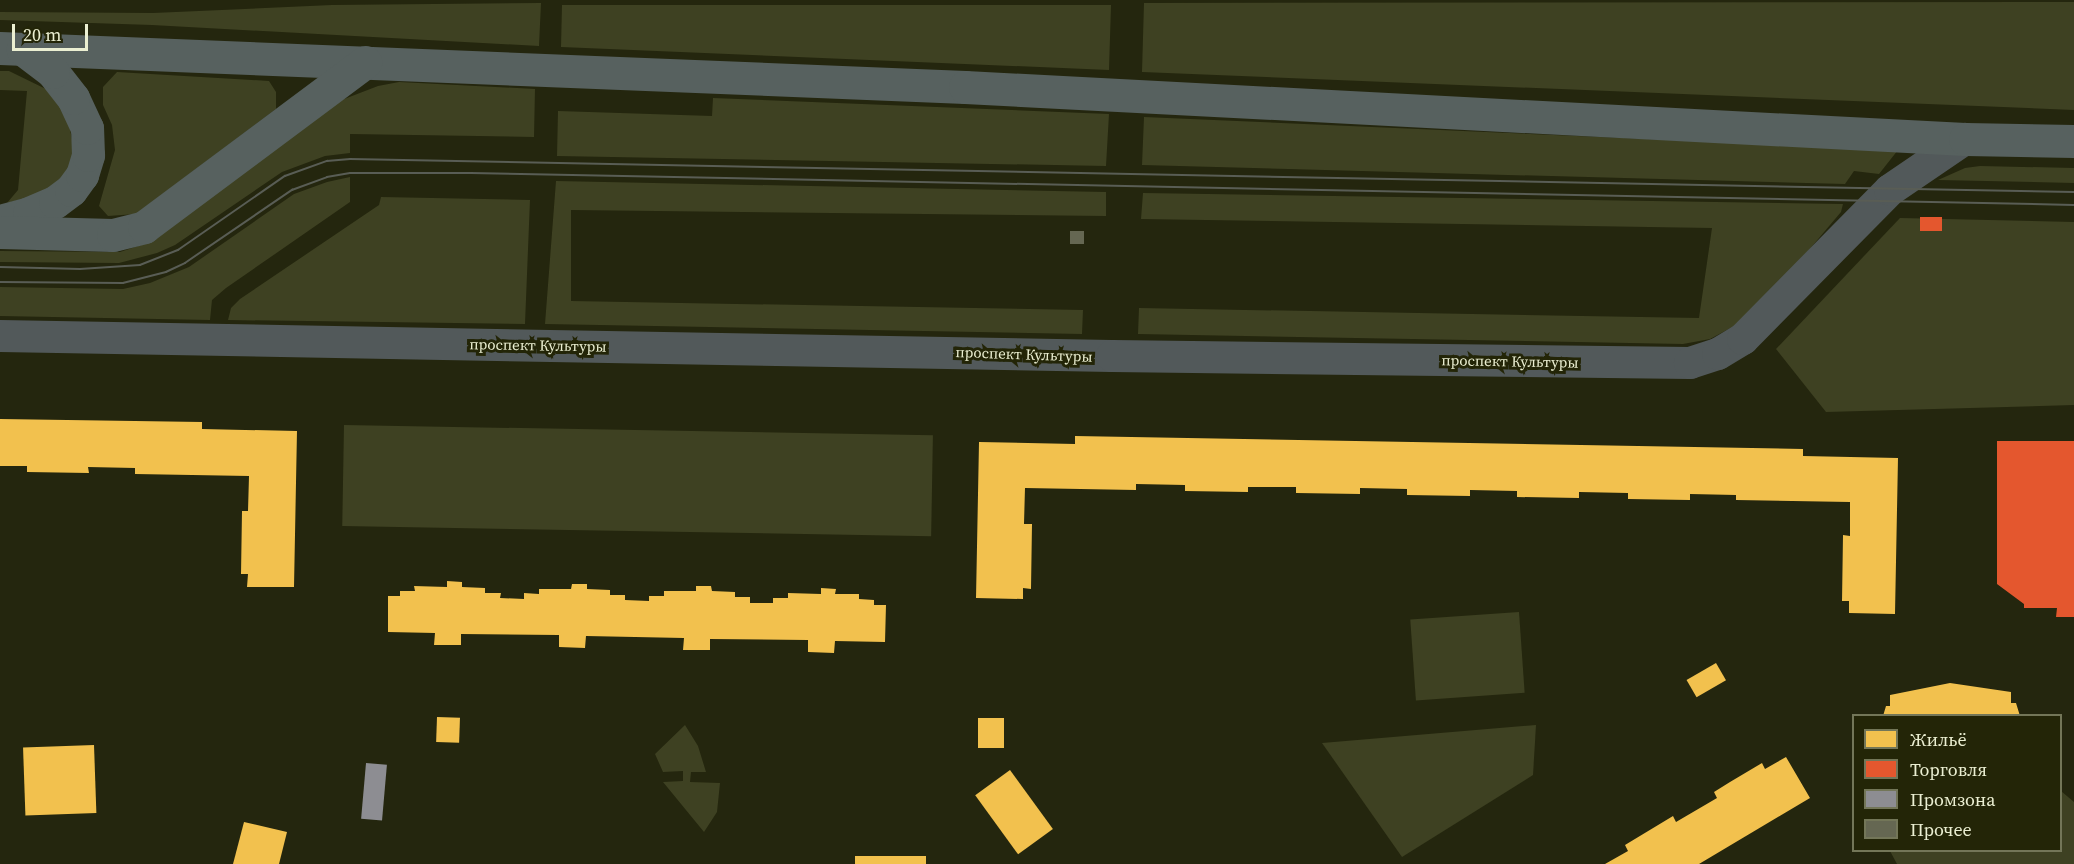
<!DOCTYPE html>
<html>
<head>
<meta charset="utf-8">
<style>
  body { margin:0 }
  #map { position:relative; width:2074px; height:864px; overflow:hidden; background:#24260e; font-family:"Source Serif 4",serif }
  div>[style] { position:absolute }
  [style*='--x'] { left:calc(var(--x)*1px); top:calc(var(--y)*1px); width:calc(var(--w)*1px); rotate:calc(var(--a)*1deg) }
  .green>* { inset:0; background:#3e4122; transform-origin:0 0 }
  .homes>* { inset:0; background:#f2c14e; transform-origin:0 0 }
  .shops>* { inset:0; background:#e4572e; transform-origin:0 0 }
  .industry>* { inset:0; background:#8d8d92; transform-origin:0 0 }
  .building>* { inset:0; background:#656752; transform-origin:0 0 }
  .minor>* { height:32px; margin:-16px; padding:0 16px; transform-origin:16px; border-radius:16px; background:#52595a }
  .major>* { height:33px; margin:-16.5px; padding:0 16.5px; transform-origin:16.5px; border-radius:16.5px; background:#57615f }
  .tram>* { height:1.5px; margin:-0.75px; padding:0 0.75px; transform-origin:0.75px; border-radius:0.75px; background:#595d55 }
  span { translate:-50% -50%; white-space:nowrap; text-align:center; line-height:1.15; -webkit-text-stroke:6px #232507; paint-order:stroke }
  .street-label { font-size:15px; color:#ebefd2 }
  .legend { position:absolute; left:1852px; top:714px; width:210px; height:138px; box-sizing:border-box; background:#232507; border:2px solid #737658; margin:0; padding:8px 10px; list-style:none; font-size:18px; color:#ebefd2 }
  .legend li { display:flex; align-items:center; gap:12px; height:30px }
  .legend b { width:30px; border:2px solid #737658 }
  .scale { position:absolute; left:12px; top:24px; width:76px; height:27px; box-sizing:border-box; border:3px solid #ebefd2; border-top:0; padding-left:8px; font-size:18px; line-height:21px; white-space:nowrap; color:#ebefd2; -webkit-text-stroke:4px #232507; paint-order:stroke }
</style>
</head>
<body>
<div id="map">
  <div class="green">
    <i style="clip-path:polygon(2074px 2px,2074px 110px,1142px 72px,1144px 3px)"></i>
    <i style="clip-path:polygon(541px 3px,539px 46px,152px 25px,0 20px,0 12px,153px 13px,332px 5px)"></i>
    <i style="clip-path:polygon(562px 5px,1111px 5px,1109px 70px,561px 47px)"></i>
    <i style="clip-path:polygon(0 71px,9px 71px,50px 91px,67px 112px,74px 151px,69px 169px,51px 192px,7px 203px,18px 190px,27px 91px,0 90px)"></i>
    <i style="clip-path:polygon(117px 72px,269px 81px,276px 92px,276px 109px,136px 214px,108px 216px,99px 206px,115px 150px,112px 125px,103px 105px,103px 87px)"></i>
    <i style="clip-path:polygon(399px 82px,535px 89px,534px 137px,350px 134px,350px 153px,325px 156px,282px 172px,175px 245px,157px 253px,119px 263px,0 262px,0 251px,120px 252px,150px 242px,339px 101px,378px 86px)"></i>
    <i style="clip-path:polygon(713px 98px,1109px 114px,1106px 166px,557px 156px,558px 111px,712px 116px)"></i>
    <i style="clip-path:polygon(1144px 117px,1898px 150px,1879px 174px,1854px 171px,1845px 184px,1142px 165px)"></i>
    <i style="clip-path:polygon(1980px 166px,2074px 168px,2074px 183px,1938px 180px,1965px 168px)"></i>
    <i style="clip-path:polygon(350px 177px,350px 202px,226px 288px,212px 300px,210px 320px,0 316px,0 287px,123px 289px,150px 283px,189px 267px,294px 194px,327px 182px)"></i>
    <i style="clip-path:polygon(556px 181px,1106px 192px,1106px 216px,571px 210px,571px 301px,1083px 310px,1082px 334px,545px 324px)"></i>
    <i style="clip-path:polygon(1143px 193px,1843px 204px,1841px 212px,1764px 303px,1736px 325px,1710px 339px,1683px 344px,1138px 334px,1139px 308px,1699px 318px,1712px 228px,1141px 219px)"></i>
    <i style="clip-path:polygon(381px 197px,530px 200px,525px 324px,228px 320px,231px 308px,240px 299px,379px 205px)"></i>
    <i style="clip-path:polygon(1900px 218px,2074px 222px,2074px 405px,1826px 412px,1776px 349px)"></i>
    <i style="left:344px;top:425px;width:589px;height:101px;rotate:1deg"></i>
    <i style="left:1519px;top:612px;width:81px;height:109px;rotate:86deg"></i>
    <i style="clip-path:polygon(685px 725px,698px 746px,706px 772px,691px 772px,690px 782px,720px 783px,717px 812px,704px 832px,663px 782px,683px 781px,683px 771px,663px 772px,655px 754px)"></i>
    <i style="clip-path:polygon(1536px 725px,1533px 775px,1402px 857px,1322px 743px)"></i>
    <i style="clip-path:polygon(2061px 791px,2074px 802px,2074px 864px,1897px 864px,1890px 851px,2060px 850px)"></i>
  </div>
  <div class="homes">
    <i style="clip-path:polygon(0 419px,202px 422px,202px 429px,297px 431px,294px 587px,247px 587px,248px 574px,241px 574px,242px 511px,248px 511px,249px 476px,135px 474px,135px 468px,88px 467px,89px 473px,27px 472px,27px 466px,0 466px)"></i>
    <i style="clip-path:polygon(1075px 436px,1803px 449px,1803px 456px,1898px 458px,1895px 614px,1849px 613px,1849px 601px,1842px 601px,1843px 535px,1850px 536px,1850px 502px,1736px 500px,1736px 495px,1690px 494px,1690px 500px,1628px 499px,1628px 493px,1579px 492px,1579px 498px,1517px 497px,1517px 491px,1470px 490px,1470px 496px,1407px 495px,1407px 489px,1360px 488px,1360px 494px,1296px 493px,1296px 487px,1248px 487px,1248px 492px,1185px 491px,1185px 485px,1136px 484px,1136px 490px,1025px 488px,1024px 524px,1032px 524px,1031px 589px,1023px 588px,1023px 599px,976px 598px,979px 442px,1075px 444px)"></i>
    <i style="clip-path:polygon(447px 581px,462px 582px,462px 587px,485px 588px,485px 593px,501px 593px,500px 598px,524px 599px,524px 593px,539px 594px,539px 589px,571px 589px,572px 584px,587px 584px,587px 589px,610px 590px,610px 595px,625px 595px,625px 600px,649px 601px,649px 596px,664px 596px,664px 591px,696px 591px,696px 586px,711px 586px,712px 591px,735px 592px,735px 597px,750px 597px,750px 603px,773px 603px,773px 598px,788px 598px,788px 593px,821px 594px,821px 588px,836px 589px,835px 594px,859px 594px,859px 599px,874px 600px,874px 605px,886px 605px,885px 642px,835px 641px,834px 653px,808px 652px,808px 640px,710px 639px,710px 650px,683px 650px,684px 638px,586px 636px,585px 648px,559px 647px,559px 635px,461px 634px,461px 645px,434px 645px,435px 633px,388px 632px,388px 596px,400px 596px,400px 591px,415px 591px,414px 586px,447px 587px)"></i>
    <i style="left:1716px;top:663px;width:20px;height:34px;rotate:60deg"></i>
    <i style="clip-path:polygon(1950px 683px,2011px 692px,2011px 703px,2016px 703px,2020px 716px,1883px 716px,1886px 706px,1890px 706px,1890px 695px)"></i>
    <i style="left:437px;top:717px;width:23px;height:25px;rotate:2deg"></i>
    <i style="left:1004px;top:718px;width:30px;height:26px;rotate:90deg"></i>
    <i style="left:94px;top:745px;width:68px;height:71px;rotate:88deg"></i>
    <i style="clip-path:polygon(1786px 757px,1810px 798px,1699px 864px,1605px 864px,1628px 851px,1625px 845px,1673px 816px,1676px 822px,1717px 798px,1714px 792px,1730px 782px,1762px 763px,1765px 769px)"></i>
    <i style="left:1010px;top:770px;width:73px;height:43px;rotate:54deg"></i>
    <i style="clip-path:polygon(244px 822px,287px 832px,279px 864px,233px 864px)"></i>
    <i style="left:926px;top:856px;width:8px;height:71px;rotate:90deg"></i>
  </div>
  <div class="shops">
    <i style="left:1920px;top:217px;width:22px;height:14px"></i>
    <i style="clip-path:polygon(1997px 441px,2074px 441px,2074px 617px,2056px 617px,2057px 608px,2024px 608px,2024px 604px,1997px 584px)"></i>
  </div>
  <div class="industry">
    <i style="left:366px;top:763px;width:21px;height:56px;rotate:5deg"></i>
  </div>
  <div class="building">
    <i style="left:1070px;top:231px;width:14px;height:13px"></i>
  </div>
  <div class="minor">
    <i style="--x:0;--y:336;--w:1112;--a:1.03"></i>
    <i style="--x:1112;--y:356;--w:578;--a:0.69"></i>
    <i style="--x:1690;--y:363;--w:29;--a:-18"></i>
    <i style="--x:1718;--y:354;--w:29;--a:-31"></i>
    <i style="--x:1743;--y:339;--w:209;--a:-45.4"></i>
    <i style="--x:1890;--y:190;--w:91;--a:-34.2"></i>
  </div>
  <div class="major">
    <i style="--x:0;--y:48;--w:966;--a:2.31"></i>
    <i style="--x:965;--y:87;--w:1001;--a:2.98"></i>
    <i style="--x:1965;--y:139;--w:109;--a:1.1"></i>
    <i style="--x:0;--y:221;--w:30;--a:-15"></i>
    <i style="--x:29;--y:213;--w:28;--a:-23"></i>
    <i style="--x:55;--y:202;--w:20;--a:-37"></i>
    <i style="--x:71;--y:190;--w:19;--a:-54"></i>
    <i style="--x:82;--y:175;--w:21;--a:-73"></i>
    <i style="--x:88;--y:155;--w:27;--a:-92"></i>
    <i style="--x:87;--y:128;--w:33;--a:-115"></i>
    <i style="--x:73;--y:98;--w:33;--a:-128"></i>
    <i style="--x:53;--y:72;--w:38;--a:-143"></i>
    <i style="--x:0;--y:232;--w:113;--a:1.5"></i>
    <i style="--x:113;--y:235;--w:32;--a:-14"></i>
    <i style="--x:144;--y:227;--w:276;--a:-36.7"></i>
  </div>
  <div class="tram">
    <i style="--x:0;--y:267;--w:80;--a:1.4"></i>
    <i style="--x:80;--y:269;--w:60;--a:-3.8"></i>
    <i style="--x:140;--y:265;--w:41;--a:-21.5"></i>
    <i style="--x:178;--y:250;--w:130;--a:-34.7"></i>
    <i style="--x:285;--y:176;--w:45;--a:-19.7"></i>
    <i style="--x:327;--y:161;--w:23;--a:-5"></i>
    <i style="--x:350;--y:159;--w:1724;--a:1.1"></i>
    <i style="--x:0;--y:282;--w:123;--a:0.5"></i>
    <i style="--x:123;--y:283;--w:44;--a:-14.3"></i>
    <i style="--x:166;--y:272;--w:21;--a:-25"></i>
    <i style="--x:185;--y:263;--w:130;--a:-34.3"></i>
    <i style="--x:292;--y:190;--w:37;--a:-20"></i>
    <i style="--x:327;--y:177;--w:23;--a:-10"></i>
    <i style="--x:350;--y:173;--w:121;--a:0"></i>
    <i style="--x:471;--y:173;--w:1603;--a:1.14"></i>
  </div>
  <div class="street-label">
    <span style="left:538px;top:345px;rotate:1deg">проспект Культуры</span>
    <span style="left:1024px;top:354px;rotate:2deg">проспект Культуры</span>
    <span style="left:1510px;top:361px;rotate:1deg">проспект Культуры</span>
  </div>
  <ul class="legend">
  <li><b style="height:16px;background:#f2c14e"></b>Жильё</li>
  <li><b style="height:16px;background:#e4572e"></b>Торговля</li>
  <li><b style="height:16px;background:#8d8d92"></b>Промзона</li>
  <li><b style="height:16px;background:#656752"></b>Прочее</li>
  </ul>
  <div class="scale">20 m</div>
</div>
</body>
</html>
